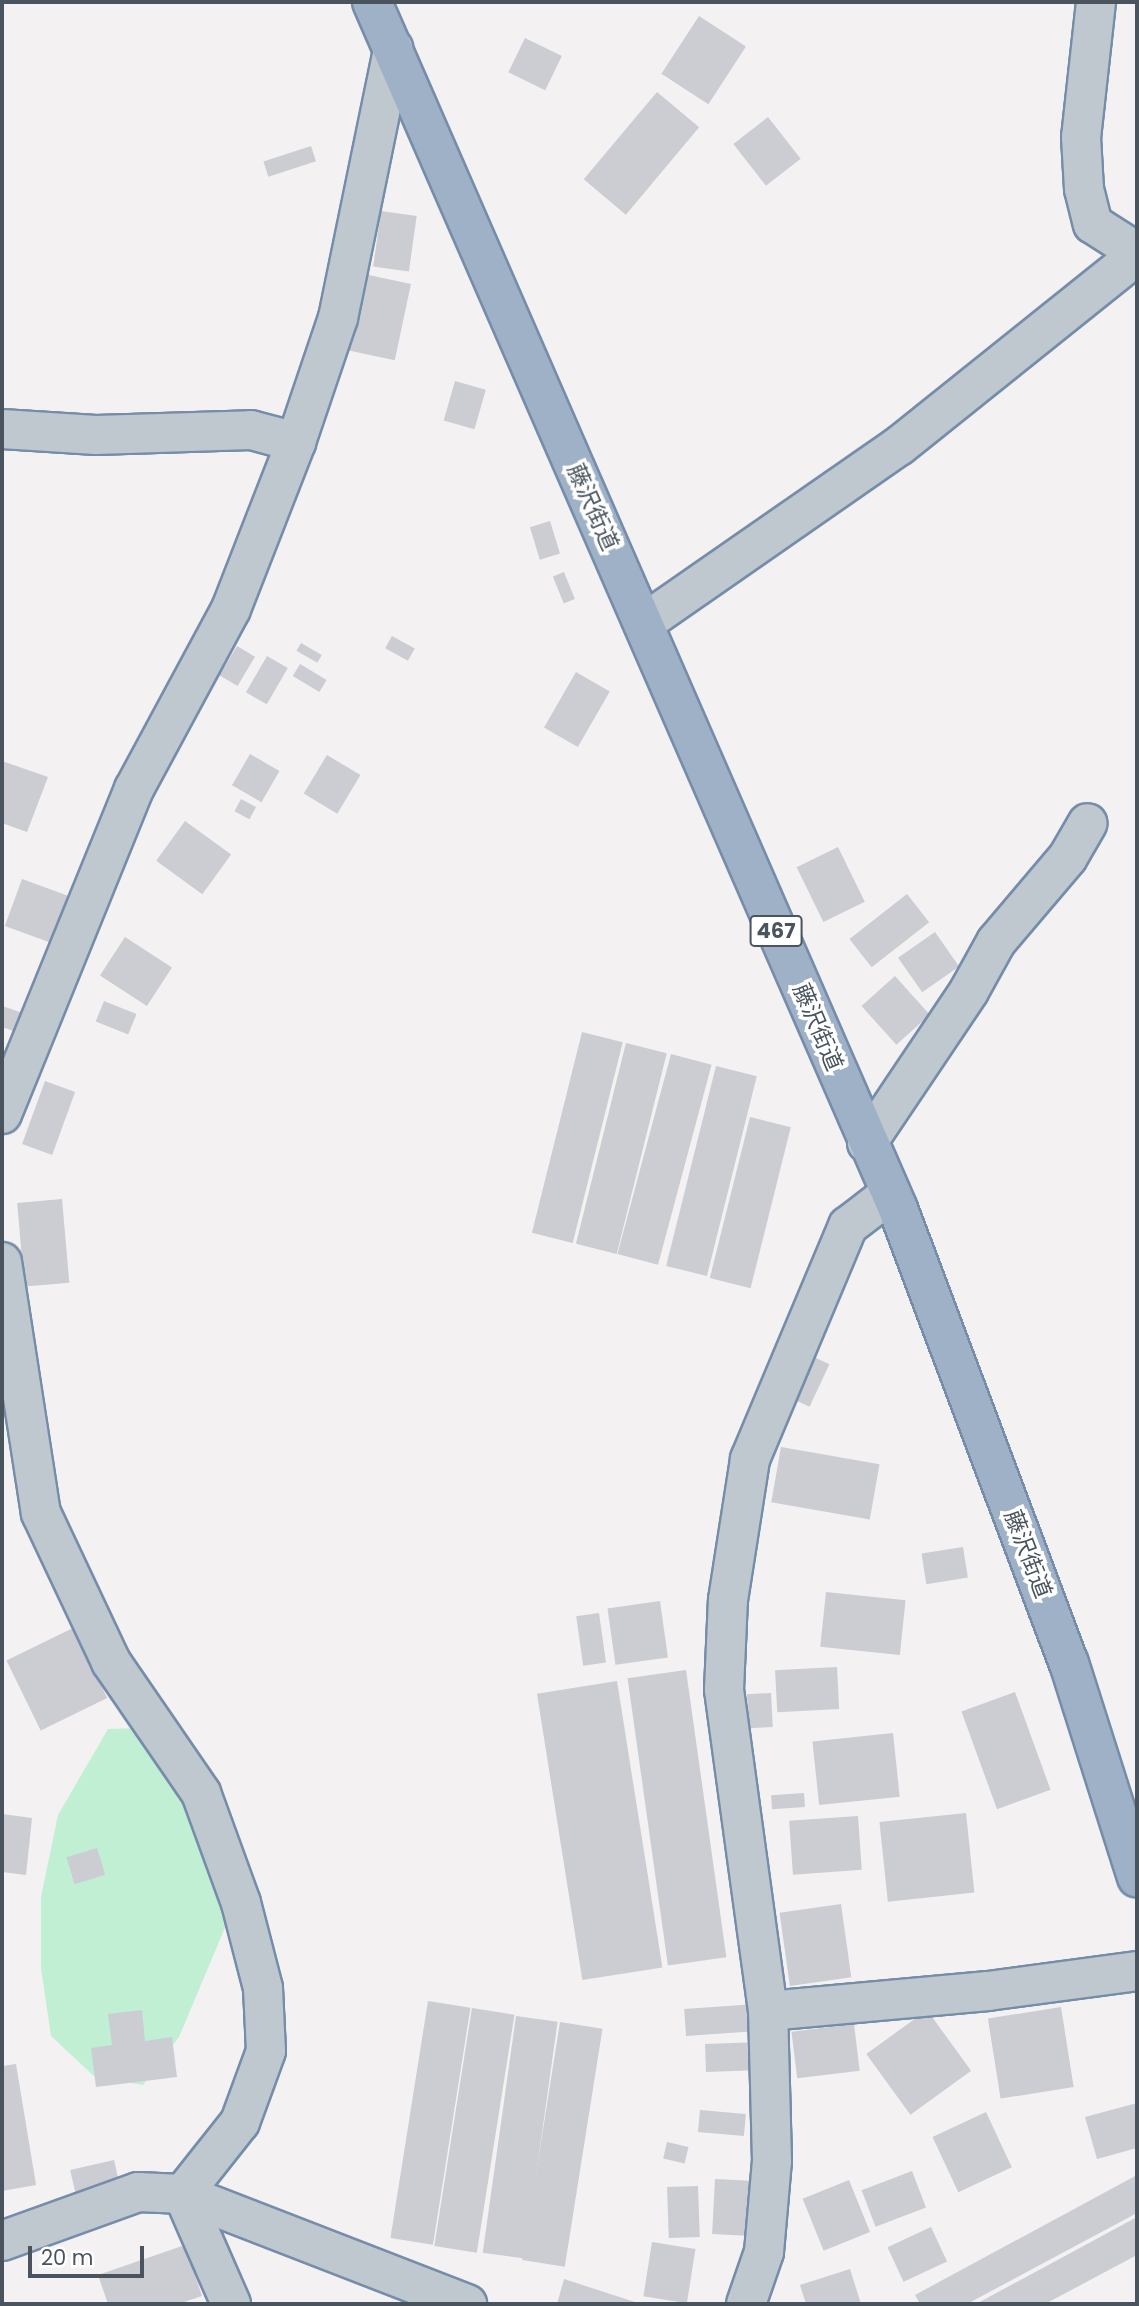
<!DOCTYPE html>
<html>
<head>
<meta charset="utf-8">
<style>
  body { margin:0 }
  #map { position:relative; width:1139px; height:2306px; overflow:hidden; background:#f3f1f1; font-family:Poppins,"Noto Sans JP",sans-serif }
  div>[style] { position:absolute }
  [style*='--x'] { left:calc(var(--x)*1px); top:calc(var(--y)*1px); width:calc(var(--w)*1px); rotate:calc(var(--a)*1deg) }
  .green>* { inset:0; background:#c1efd4 }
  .building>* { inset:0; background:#cbcdd3; transform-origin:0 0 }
  .roads { filter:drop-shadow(2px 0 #758daa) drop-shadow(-2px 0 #758daa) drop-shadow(0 2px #758daa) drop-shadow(0 -2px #758daa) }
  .minor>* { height:38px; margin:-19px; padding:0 19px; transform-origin:19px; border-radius:19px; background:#bfc8cf }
  .trunk>* { height:38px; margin:-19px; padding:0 19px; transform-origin:19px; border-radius:19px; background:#9eb1c6 }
  span { translate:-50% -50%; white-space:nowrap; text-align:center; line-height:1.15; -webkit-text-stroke:7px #fff; paint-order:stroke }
  .shield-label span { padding:2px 5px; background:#fff; border:2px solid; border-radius:5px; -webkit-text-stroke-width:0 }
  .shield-label { font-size:21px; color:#49545e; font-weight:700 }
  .street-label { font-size:23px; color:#49545e }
  .frame { position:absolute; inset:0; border:4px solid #49545e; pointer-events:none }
  .scale { position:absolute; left:28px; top:2246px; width:116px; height:32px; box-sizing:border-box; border:4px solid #49545e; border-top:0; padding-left:9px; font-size:21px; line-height:24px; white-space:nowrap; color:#49545e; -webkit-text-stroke:5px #fff; paint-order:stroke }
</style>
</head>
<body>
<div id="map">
  <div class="green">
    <i style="clip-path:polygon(145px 1728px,208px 1775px,229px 1918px,179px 2037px,143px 2085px,95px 2077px,51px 2036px,41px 1968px,41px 1897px,58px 1815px,108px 1729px)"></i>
  </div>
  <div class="building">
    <i style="left:699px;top:16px;width:56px;height:69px;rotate:33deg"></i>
    <i style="left:525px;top:38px;width:41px;height:38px;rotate:26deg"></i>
    <i style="left:657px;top:92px;width:55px;height:114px;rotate:40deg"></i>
    <i style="left:768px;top:117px;width:53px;height:44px;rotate:52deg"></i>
    <i style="left:311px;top:146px;width:16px;height:50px;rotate:72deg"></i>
    <i style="left:381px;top:211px;width:36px;height:56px;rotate:8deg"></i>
    <i style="left:364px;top:274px;width:48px;height:78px;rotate:12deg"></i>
    <i style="left:455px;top:381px;width:32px;height:41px;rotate:16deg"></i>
    <i style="left:550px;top:521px;width:34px;height:21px;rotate:73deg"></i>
    <i style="left:564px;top:572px;width:29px;height:12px;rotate:68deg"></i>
    <i style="left:392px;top:636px;width:26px;height:14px;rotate:29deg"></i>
    <i style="left:301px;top:643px;width:24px;height:9px;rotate:30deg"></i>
    <i style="left:237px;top:646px;width:21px;height:34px;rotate:31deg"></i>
    <i style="left:267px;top:656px;width:24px;height:42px;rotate:30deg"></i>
    <i style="left:300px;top:664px;width:31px;height:14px;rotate:31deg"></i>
    <i style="left:576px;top:672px;width:39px;height:64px;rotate:30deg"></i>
    <i style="left:250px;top:754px;width:34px;height:36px;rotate:30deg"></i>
    <i style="left:327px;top:755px;width:39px;height:45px;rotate:31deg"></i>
    <i style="clip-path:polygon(2px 761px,48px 777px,27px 832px,2px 823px)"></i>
    <i style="left:241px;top:799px;width:17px;height:14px;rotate:28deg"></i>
    <i style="left:185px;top:821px;width:57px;height:49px;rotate:36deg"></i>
    <i style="left:838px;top:847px;width:61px;height:46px;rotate:64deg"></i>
    <i style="left:22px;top:879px;width:54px;height:50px;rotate:20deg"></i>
    <i style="left:907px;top:894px;width:36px;height:73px;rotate:52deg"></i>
    <i style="left:935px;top:932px;width:42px;height:45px;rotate:55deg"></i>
    <i style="left:125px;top:937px;width:56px;height:46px;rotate:33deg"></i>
    <i style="left:895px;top:976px;width:52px;height:45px;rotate:48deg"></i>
    <i style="left:104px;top:1001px;width:35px;height:22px;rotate:22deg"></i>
    <i style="clip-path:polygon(2px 1006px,26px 1014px,19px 1033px,2px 1027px)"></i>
    <i style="left:582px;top:1032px;width:42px;height:207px;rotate:14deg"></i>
    <i style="left:626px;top:1043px;width:42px;height:207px;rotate:14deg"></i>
    <i style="left:671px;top:1054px;width:42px;height:207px;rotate:15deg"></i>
    <i style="left:716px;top:1066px;width:42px;height:206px;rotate:14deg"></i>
    <i style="left:45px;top:1081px;width:32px;height:67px;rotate:20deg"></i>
    <i style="left:750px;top:1117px;width:42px;height:166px;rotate:14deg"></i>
    <i style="left:62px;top:1199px;width:84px;height:45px;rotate:85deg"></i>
    <i style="left:814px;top:1357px;width:17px;height:47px;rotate:25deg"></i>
    <i style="left:781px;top:1447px;width:100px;height:56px;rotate:10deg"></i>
    <i style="left:963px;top:1547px;width:31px;height:42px;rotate:81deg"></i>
    <i style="left:826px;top:1592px;width:80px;height:55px;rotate:6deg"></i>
    <i style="left:660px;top:1601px;width:57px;height:53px;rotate:82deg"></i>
    <i style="left:599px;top:1613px;width:50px;height:23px;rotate:82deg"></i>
    <i style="left:73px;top:1628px;width:78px;height:74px;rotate:64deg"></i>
    <i style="left:837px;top:1667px;width:42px;height:62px;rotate:87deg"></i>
    <i style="left:686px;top:1670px;width:290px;height:59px;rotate:82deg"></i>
    <i style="left:617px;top:1681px;width:290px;height:81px;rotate:81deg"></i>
    <i style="left:1015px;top:1692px;width:104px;height:57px;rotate:70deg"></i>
    <i style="left:771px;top:1693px;width:34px;height:24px;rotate:87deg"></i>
    <i style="left:893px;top:1733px;width:64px;height:81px;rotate:84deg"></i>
    <i style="left:804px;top:1793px;width:14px;height:33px;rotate:86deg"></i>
    <i style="left:966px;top:1813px;width:80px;height:87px;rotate:84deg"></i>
    <i style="clip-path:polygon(2px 1814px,32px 1818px,26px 1875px,2px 1872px)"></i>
    <i style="left:858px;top:1816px;width:54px;height:69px;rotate:86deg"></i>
    <i style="left:97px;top:1848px;width:28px;height:32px;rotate:73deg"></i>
    <i style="left:841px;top:1904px;width:74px;height:62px;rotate:82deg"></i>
    <i style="left:428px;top:2001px;width:43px;height:240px;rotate:9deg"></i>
    <i style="left:756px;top:2004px;width:27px;height:72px;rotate:86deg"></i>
    <i style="left:1061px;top:2007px;width:81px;height:74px;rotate:81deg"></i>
    <i style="left:472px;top:2008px;width:43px;height:241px;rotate:9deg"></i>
    <i style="clip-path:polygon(142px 2010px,145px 2041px,172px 2037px,177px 2077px,96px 2087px,91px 2048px,112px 2045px,108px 2014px)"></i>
    <i style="left:927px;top:2010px;width:75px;height:75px;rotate:54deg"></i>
    <i style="left:516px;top:2016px;width:42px;height:239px;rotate:8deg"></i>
    <i style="left:560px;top:2022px;width:43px;height:241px;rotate:9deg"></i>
    <i style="left:854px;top:2024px;width:47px;height:63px;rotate:83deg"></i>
    <i style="left:761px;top:2042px;width:28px;height:56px;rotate:88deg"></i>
    <i style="clip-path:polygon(16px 2064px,36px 2185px,2px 2191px,2px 2066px)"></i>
    <i style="clip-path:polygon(1137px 2103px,1137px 2148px,1097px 2159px,1085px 2117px)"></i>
    <i style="left:700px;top:2110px;width:46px;height:22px;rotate:5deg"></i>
    <i style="left:986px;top:2112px;width:61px;height:59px;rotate:65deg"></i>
    <i style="left:667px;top:2142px;width:22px;height:17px;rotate:13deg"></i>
    <i style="left:114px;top:2160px;width:36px;height:45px;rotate:77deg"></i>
    <i style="left:912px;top:2171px;width:39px;height:54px;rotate:69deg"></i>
    <i style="clip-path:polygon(1137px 2175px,1137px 2213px,967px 2304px,920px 2304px,915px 2295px)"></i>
    <i style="left:715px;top:2179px;width:40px;height:55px;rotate:3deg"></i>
    <i style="left:849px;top:2180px;width:56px;height:50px;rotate:68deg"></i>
    <i style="left:698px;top:2186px;width:51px;height:31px;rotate:88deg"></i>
    <i style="clip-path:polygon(1137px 2217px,1137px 2255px,1045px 2304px,976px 2304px)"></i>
    <i style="left:931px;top:2227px;width:38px;height:48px;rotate:65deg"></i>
    <i style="left:652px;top:2242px;width:44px;height:55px;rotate:9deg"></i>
    <i style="clip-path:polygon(185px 2245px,202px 2296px,178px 2304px,108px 2304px,98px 2275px)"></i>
    <i style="clip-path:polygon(850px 2269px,861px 2304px,806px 2304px,800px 2285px)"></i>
    <i style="clip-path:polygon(564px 2279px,641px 2304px,557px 2304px)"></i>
  </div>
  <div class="roads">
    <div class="minor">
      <i style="--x:1096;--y:2;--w:136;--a:96.3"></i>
      <i style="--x:1081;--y:137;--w:52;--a:86.7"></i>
      <i style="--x:1084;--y:189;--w:36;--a:76"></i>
      <i style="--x:1093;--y:224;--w:52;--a:32.5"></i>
      <i style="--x:2;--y:429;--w:94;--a:3.7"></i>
      <i style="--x:96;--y:435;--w:155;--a:-1.8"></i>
      <i style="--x:251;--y:430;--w:47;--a:14.9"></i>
      <i style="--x:644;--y:623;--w:310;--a:-34.8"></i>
      <i style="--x:899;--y:446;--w:305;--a:-38.7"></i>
      <i style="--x:2;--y:1114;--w:351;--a:-67.9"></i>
      <i style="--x:134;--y:789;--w:204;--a:-61.7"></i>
      <i style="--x:231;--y:609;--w:179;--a:-68.7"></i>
      <i style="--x:296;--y:442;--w:131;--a:-71.3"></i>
      <i style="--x:338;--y:318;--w:275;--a:-78.4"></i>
      <i style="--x:867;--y:1143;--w:183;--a:-56.1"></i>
      <i style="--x:969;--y:991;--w:56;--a:-61.1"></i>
      <i style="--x:996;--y:942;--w:111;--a:-49.7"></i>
      <i style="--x:1068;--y:857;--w:39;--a:-60"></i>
      <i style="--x:2;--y:1262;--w:254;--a:81.2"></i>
      <i style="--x:41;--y:1513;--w:165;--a:64.8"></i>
      <i style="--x:111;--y:1662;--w:159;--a:55.5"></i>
      <i style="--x:201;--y:1793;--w:117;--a:70"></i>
      <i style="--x:241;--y:1903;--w:88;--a:75.5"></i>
      <i style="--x:263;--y:1988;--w:63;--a:87.3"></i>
      <i style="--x:266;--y:2051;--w:76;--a:110.1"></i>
      <i style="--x:240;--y:2122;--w:92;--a:128.4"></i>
      <i style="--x:183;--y:2194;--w:120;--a:66.4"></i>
      <i style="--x:768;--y:2011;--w:221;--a:-5.2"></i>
      <i style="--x:988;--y:1991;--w:150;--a:-7.6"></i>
      <i style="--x:2;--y:2241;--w:145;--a:-19.8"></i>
      <i style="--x:138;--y:2192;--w:45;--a:2.5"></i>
      <i style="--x:183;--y:2194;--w:305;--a:21.2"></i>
      <i style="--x:746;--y:2304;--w:55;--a:-70.9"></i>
      <i style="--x:764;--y:2252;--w:91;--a:-85"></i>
      <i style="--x:772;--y:2161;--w:150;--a:-91.5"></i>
      <i style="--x:768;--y:2011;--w:324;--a:-97.8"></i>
      <i style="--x:724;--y:1690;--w:90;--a:-87.5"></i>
      <i style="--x:728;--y:1600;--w:143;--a:-81.1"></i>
      <i style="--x:750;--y:1459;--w:253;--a:-67.2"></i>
      <i style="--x:848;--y:1226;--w:54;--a:-37.5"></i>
    </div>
    <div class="trunk">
      <i style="--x:372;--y:2;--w:1317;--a:66.45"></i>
      <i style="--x:898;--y:1209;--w:485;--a:69.4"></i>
      <i style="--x:1069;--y:1663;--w:225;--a:72.4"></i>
    </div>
  </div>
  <div class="shield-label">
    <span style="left:776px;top:931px">467</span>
  </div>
  <div class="street-label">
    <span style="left:593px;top:507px;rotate:66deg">藤沢街道</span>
    <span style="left:818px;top:1027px;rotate:67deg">藤沢街道</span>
    <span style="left:1028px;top:1554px;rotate:69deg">藤沢街道</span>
  </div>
  <div class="frame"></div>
  <div class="scale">20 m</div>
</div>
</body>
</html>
